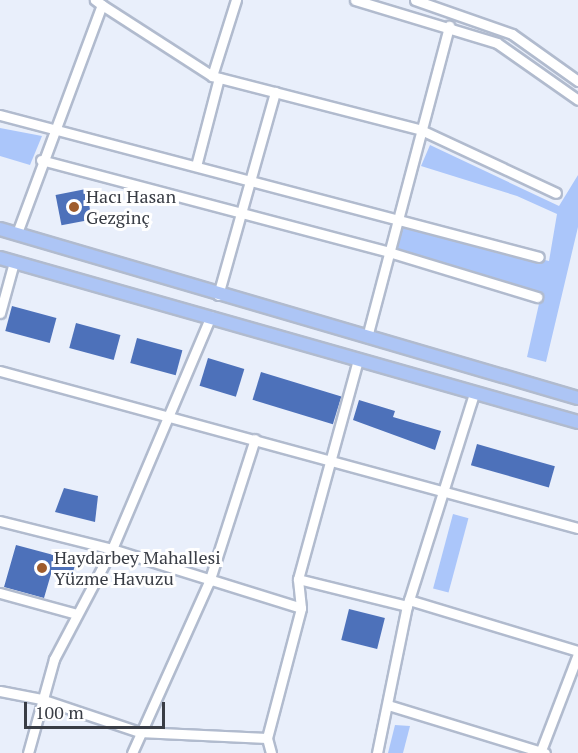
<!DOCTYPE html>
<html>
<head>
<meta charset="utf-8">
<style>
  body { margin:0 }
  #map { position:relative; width:578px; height:753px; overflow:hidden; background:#e9effb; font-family:"PT Serif",serif }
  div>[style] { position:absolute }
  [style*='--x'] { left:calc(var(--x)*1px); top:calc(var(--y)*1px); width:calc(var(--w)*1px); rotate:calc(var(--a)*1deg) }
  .green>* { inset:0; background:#abc6fa; transform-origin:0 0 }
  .building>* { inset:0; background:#4d71ba; transform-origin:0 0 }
  .roads { filter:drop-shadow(2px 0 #b1bbce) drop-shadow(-2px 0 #b1bbce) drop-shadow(0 2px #b1bbce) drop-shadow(0 -2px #b1bbce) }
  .minor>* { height:9px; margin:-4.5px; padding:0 4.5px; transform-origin:4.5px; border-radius:4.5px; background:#fff }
  .major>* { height:12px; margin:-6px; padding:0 6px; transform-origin:6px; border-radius:6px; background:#adc5f5 }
  .dots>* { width:16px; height:16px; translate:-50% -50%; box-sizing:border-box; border:3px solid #fff; border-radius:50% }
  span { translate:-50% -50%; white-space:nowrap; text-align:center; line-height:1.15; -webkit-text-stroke:6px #fff; paint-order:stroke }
  .poi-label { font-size:18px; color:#393d45 }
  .left { translate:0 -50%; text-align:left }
  .scale { position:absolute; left:24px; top:702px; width:141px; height:27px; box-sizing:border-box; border:3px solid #393d45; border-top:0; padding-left:8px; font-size:18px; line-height:21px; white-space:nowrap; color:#393d45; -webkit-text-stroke:4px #fff; paint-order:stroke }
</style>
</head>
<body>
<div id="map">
  <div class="green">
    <i style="clip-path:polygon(0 128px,42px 136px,30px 165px,0 156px)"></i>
    <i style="clip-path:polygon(430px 145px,559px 206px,578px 175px,578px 227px,546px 362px,527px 357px,541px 295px,393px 247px,400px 224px,549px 261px,557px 214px,517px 196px,421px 166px)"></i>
    <i style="left:453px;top:514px;width:16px;height:77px;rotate:15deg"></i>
    <i style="clip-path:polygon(395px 725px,410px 726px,403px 753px,388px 753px)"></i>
  </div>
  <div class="building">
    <i style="left:86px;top:189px;width:31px;height:31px;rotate:79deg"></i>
    <i style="left:12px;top:306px;width:46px;height:26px;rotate:15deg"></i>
    <i style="left:76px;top:323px;width:46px;height:26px;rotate:15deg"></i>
    <i style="left:137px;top:338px;width:47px;height:26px;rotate:15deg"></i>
    <i style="left:208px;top:358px;width:38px;height:29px;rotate:17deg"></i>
    <i style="left:261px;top:372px;width:84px;height:29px;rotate:17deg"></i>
    <i style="clip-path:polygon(359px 400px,395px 411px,393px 417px,441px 431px,435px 450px,353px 420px)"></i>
    <i style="left:477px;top:444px;width:81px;height:22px;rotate:16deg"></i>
    <i style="clip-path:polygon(64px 488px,98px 496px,95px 522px,55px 512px)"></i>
    <i style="clip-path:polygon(16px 545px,76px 561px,71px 580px,51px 574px,44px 598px,4px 587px)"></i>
    <i style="left:349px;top:609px;width:37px;height:32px;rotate:14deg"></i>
  </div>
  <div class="roads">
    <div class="minor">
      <i style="--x:355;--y:0;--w:148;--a:16.8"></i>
      <i style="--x:497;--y:43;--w:99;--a:35.1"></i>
      <i style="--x:415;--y:0;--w:103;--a:19.3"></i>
      <i style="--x:512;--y:34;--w:81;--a:35.5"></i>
      <i style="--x:102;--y:5;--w:131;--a:32.8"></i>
      <i style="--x:212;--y:76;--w:214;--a:14.4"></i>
      <i style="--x:419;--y:129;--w:151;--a:25"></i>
      <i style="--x:212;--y:76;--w:80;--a:-72.5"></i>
      <i style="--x:0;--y:115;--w:557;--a:14.76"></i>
      <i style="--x:41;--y:160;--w:360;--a:14.8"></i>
      <i style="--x:389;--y:252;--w:155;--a:16.9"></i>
      <i style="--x:196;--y:166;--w:91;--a:-75.4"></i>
      <i style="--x:17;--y:233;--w:243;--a:-69.6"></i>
      <i style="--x:102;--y:5;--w:9;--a:-144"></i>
      <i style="--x:218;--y:295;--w:211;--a:-74.3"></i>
      <i style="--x:0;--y:313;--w:53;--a:-74.6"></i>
      <i style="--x:367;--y:337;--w:322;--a:-75.2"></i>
      <i style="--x:0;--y:371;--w:599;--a:15.2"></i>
      <i style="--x:0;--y:521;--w:115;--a:14"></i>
      <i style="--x:112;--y:549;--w:198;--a:17.3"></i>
      <i style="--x:298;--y:579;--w:112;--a:13.9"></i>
      <i style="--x:0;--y:593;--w:80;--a:15.3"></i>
      <i style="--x:409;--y:600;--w:177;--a:16.8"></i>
      <i style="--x:0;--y:691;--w:42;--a:11"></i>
      <i style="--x:41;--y:699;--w:103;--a:18.6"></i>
      <i style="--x:139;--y:732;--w:128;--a:2.7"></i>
      <i style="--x:388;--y:705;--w:164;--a:17"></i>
      <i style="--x:28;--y:753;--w:98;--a:-74.5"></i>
      <i style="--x:54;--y:659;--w:124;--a:-62.2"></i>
      <i style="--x:112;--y:549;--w:253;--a:-67"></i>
      <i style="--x:132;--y:753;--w:188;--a:-65.8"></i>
      <i style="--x:209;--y:582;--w:150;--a:-72.2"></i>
      <i style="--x:271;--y:753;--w:16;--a:-105"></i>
      <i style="--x:267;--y:738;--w:134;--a:-75.3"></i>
      <i style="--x:301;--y:608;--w:29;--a:-96"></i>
      <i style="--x:298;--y:579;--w:227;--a:-74.7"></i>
      <i style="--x:377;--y:753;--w:150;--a:-78.5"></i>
      <i style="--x:407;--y:606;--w:223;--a:-72.5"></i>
      <i style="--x:540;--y:753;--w:106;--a:-69"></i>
    </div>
    <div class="major">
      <i style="--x:0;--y:229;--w:602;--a:16.3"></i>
      <i style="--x:0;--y:258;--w:601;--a:15.84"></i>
    </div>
  </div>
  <div class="dots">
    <i style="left:74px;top:207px;background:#9f5c2c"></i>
    <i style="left:42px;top:568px;background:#9f5c2c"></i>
  </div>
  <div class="poi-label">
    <span class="left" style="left:86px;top:207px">Hacı Hasan<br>Gezginç</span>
    <span class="left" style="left:54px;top:568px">Haydarbey Mahallesi<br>Yüzme Havuzu</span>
  </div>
  <div class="scale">100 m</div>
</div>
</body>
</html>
